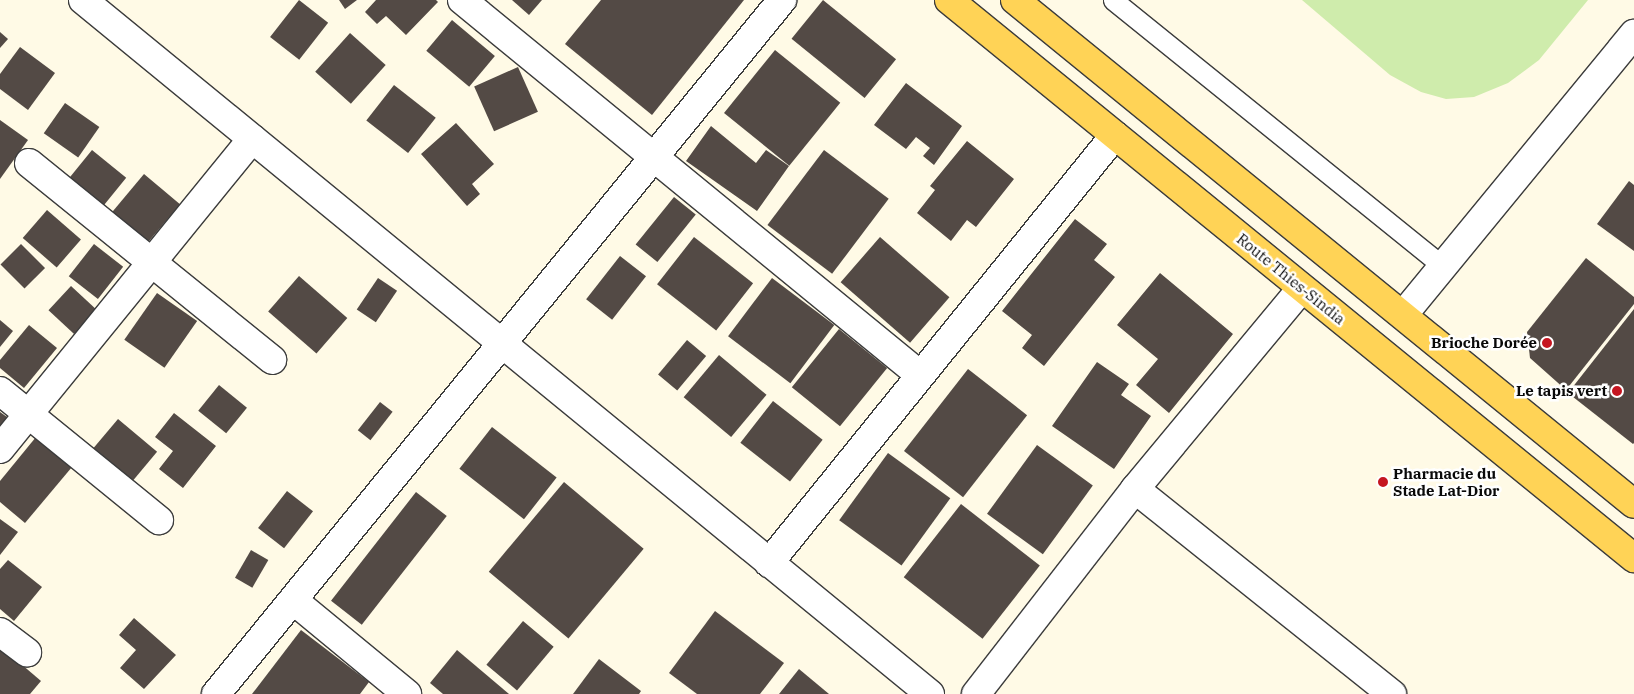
<!DOCTYPE html>
<html>
<head>
<meta charset="utf-8">
<style>
  body { margin:0 }
  #map { position:relative; width:1634px; height:694px; overflow:hidden; background:#fffae6; font-family:"IBM Plex Serif",serif }
  div>[style] { position:absolute }
  [style*='--x'] { left:calc(var(--x)*1px); top:calc(var(--y)*1px); width:calc(var(--w)*1px); rotate:calc(var(--a)*1deg) }
  .green>* { inset:0; background:#cfecac }
  .building>* { inset:0; background:#534a45; transform-origin:0 0 }
  .roads { filter:drop-shadow(1px 0 #3c3c3c) drop-shadow(-1px 0 #3c3c3c) drop-shadow(0 1px #3c3c3c) drop-shadow(0 -1px #3c3c3c) }
  .service>* { height:19px; margin:-9.5px; padding:0 9.5px; transform-origin:9.5px; border-radius:9.5px; background:#fff }
  .minor>* { height:28px; margin:-14px; padding:0 14px; transform-origin:14px; border-radius:14px; background:#fff }
  .primary>* { height:28px; margin:-14px; padding:0 14px; transform-origin:14px; border-radius:14px; background:#ffd356 }
  .dots>* { width:14px; height:14px; translate:-50% -50%; box-sizing:border-box; border:2px solid #fff; border-radius:50% }
  span { translate:-50% -50%; white-space:nowrap; text-align:center; line-height:1.15; -webkit-text-stroke:5px #fff; paint-order:stroke }
  .street-label { font-size:15px; color:#090909 }
  .poi-label { font-size:15px; color:#090909; font-weight:700 }
  .right { translate:-100% -50%; text-align:right }
  .left { translate:0 -50%; text-align:left }
</style>
</head>
<body>
<div id="map">
  <div class="green">
    <i style="clip-path:polygon(1302px 0,1588px 0,1539px 60px,1508px 83px,1474px 97px,1446px 99px,1421px 92px,1390px 75px)"></i>
  </div>
  <div class="building">
    <i style="left:299px;top:0;width:37px;height:47px;rotate:38deg"></i>
    <i style="clip-path:polygon(339px 0,357px 0,345px 9px)"></i>
    <i style="clip-path:polygon(376px 0,436px 0,438px 2px,406px 35px,386px 16px,377px 24px,365px 12px)"></i>
    <i style="clip-path:polygon(512px 0,542px 0,529px 15px)"></i>
    <i style="clip-path:polygon(601px 0,744px 0,652px 115px,565px 44px)"></i>
    <i style="left:823px;top:0;width:94px;height:50px;rotate:39deg"></i>
    <i style="left:452px;top:20px;width:56px;height:40px;rotate:40deg"></i>
    <i style="clip-path:polygon(0 32px,8px 39px,0 48px)"></i>
    <i style="left:350px;top:33px;width:48px;height:52px;rotate:42deg"></i>
    <i style="clip-path:polygon(20px 47px,55px 73px,28px 110px,0 89px,0 74px)"></i>
    <i style="left:775px;top:50px;width:84px;height:81px;rotate:39deg"></i>
    <i style="left:518px;top:67px;width:49px;height:48px;rotate:66deg"></i>
    <i style="clip-path:polygon(906px 83px,962px 126px,934px 165px,923px 156px,930px 148px,916px 137px,906px 149px,874px 125px)"></i>
    <i style="left:394px;top:85px;width:53px;height:45px;rotate:38deg"></i>
    <i style="left:65px;top:103px;width:42px;height:37px;rotate:35deg"></i>
    <i style="clip-path:polygon(0 120px,28px 140px,0 179px)"></i>
    <i style="clip-path:polygon(456px 123px,494px 164px,472px 184px,480px 194px,467px 206px,421px 154px)"></i>
    <i style="clip-path:polygon(711px 126px,756px 163px,766px 150px,789px 166px,757px 211px,686px 161px)"></i>
    <i style="clip-path:polygon(967px 141px,1014px 179px,976px 227px,967px 220px,951px 241px,917px 213px,935px 190px,930px 186px)"></i>
    <i style="left:92px;top:150px;width:44px;height:39px;rotate:39deg"></i>
    <i style="left:824px;top:150px;width:81px;height:94px;rotate:37deg"></i>
    <i style="left:144px;top:174px;width:47px;height:55px;rotate:40deg"></i>
    <i style="clip-path:polygon(1629px 181px,1634px 185px,1634px 251px,1597px 224px)"></i>
    <i style="left:674px;top:197px;width:28px;height:61px;rotate:39deg"></i>
    <i style="left:47px;top:210px;width:45px;height:37px;rotate:41deg"></i>
    <i style="clip-path:polygon(1075px 219px,1107px 244px,1094px 260px,1115px 277px,1044px 366px,1022px 348px,1032px 335px,1002px 311px)"></i>
    <i style="left:694px;top:237px;width:75px;height:60px;rotate:38deg"></i>
    <i style="left:880px;top:237px;width:92px;height:60px;rotate:41deg"></i>
    <i style="left:21px;top:244px;width:34px;height:29px;rotate:45deg"></i>
    <i style="left:94px;top:244px;width:37px;height:41px;rotate:38deg"></i>
    <i style="left:620px;top:256px;width:33px;height:55px;rotate:38deg"></i>
    <i style="clip-path:polygon(1586px 258px,1634px 297px,1634px 304px,1566px 390px,1530px 358px,1527px 332px)"></i>
    <i style="clip-path:polygon(1160px 273px,1233px 334px,1169px 413px,1136px 385px,1158px 359px,1117px 325px)"></i>
    <i style="left:299px;top:276px;width:64px;height:47px;rotate:41deg"></i>
    <i style="left:378px;top:278px;width:23px;height:38px;rotate:34deg"></i>
    <i style="left:772px;top:278px;width:78px;height:73px;rotate:37deg"></i>
    <i style="left:71px;top:286px;width:35px;height:33px;rotate:43deg"></i>
    <i style="left:157px;top:293px;width:49px;height:57px;rotate:35deg"></i>
    <i style="clip-path:polygon(1634px 309px,1634px 443px,1633px 444px,1568px 393px)"></i>
    <i style="clip-path:polygon(0 320px,13px 331px,0 347px)"></i>
    <i style="clip-path:polygon(29px 325px,57px 348px,24px 388px,0 368px,0 360px)"></i>
    <i style="left:839px;top:329px;width:62px;height:75px;rotate:39deg"></i>
    <i style="left:687px;top:340px;width:25px;height:45px;rotate:40deg"></i>
    <i style="left:719px;top:355px;width:62px;height:55px;rotate:40deg"></i>
    <i style="clip-path:polygon(1097px 362px,1129px 384px,1121px 395px,1151px 416px,1114px 469px,1052px 426px)"></i>
    <i style="left:968px;top:369px;width:75px;height:104px;rotate:38deg"></i>
    <i style="left:219px;top:385px;width:36px;height:33px;rotate:39deg"></i>
    <i style="left:773px;top:401px;width:63px;height:53px;rotate:38deg"></i>
    <i style="left:380px;top:402px;width:16px;height:36px;rotate:38deg"></i>
    <i style="clip-path:polygon(0 412px,7px 417px,0 426px)"></i>
    <i style="clip-path:polygon(174px 413px,216px 446px,183px 488px,159px 469px,173px 451px,155px 437px)"></i>
    <i style="left:118px;top:419px;width:51px;height:38px;rotate:40deg"></i>
    <i style="left:492px;top:427px;width:82px;height:53px;rotate:38deg"></i>
    <i style="clip-path:polygon(36px 437px,72px 467px,25px 523px,0 502px,0 481px)"></i>
    <i style="left:1037px;top:445px;width:69px;height:85px;rotate:36deg"></i>
    <i style="left:888px;top:453px;width:77px;height:83px;rotate:36deg"></i>
    <i style="left:564px;top:482px;width:104px;height:117px;rotate:40deg"></i>
    <i style="left:287px;top:491px;width:33px;height:47px;rotate:38deg"></i>
    <i style="left:416px;top:492px;width:39px;height:138px;rotate:38deg"></i>
    <i style="left:961px;top:504px;width:100px;height:93px;rotate:38deg"></i>
    <i style="clip-path:polygon(0 519px,18px 532px,0 555px)"></i>
    <i style="left:251px;top:550px;width:20px;height:32px;rotate:30deg"></i>
    <i style="clip-path:polygon(8px 560px,42px 587px,14px 621px,0 609px,0 569px)"></i>
    <i style="clip-path:polygon(715px 611px,784px 663px,760px 694px,697px 694px,669px 673px)"></i>
    <i style="clip-path:polygon(134px 618px,176px 655px,144px 689px,120px 668px,136px 650px,119px 635px)"></i>
    <i style="left:523px;top:621px;width:40px;height:57px;rotate:40deg"></i>
    <i style="clip-path:polygon(301px 630px,369px 682px,360px 694px,252px 694px)"></i>
    <i style="clip-path:polygon(0 646px,41px 681px,30px 694px,0 694px)"></i>
    <i style="clip-path:polygon(457px 650px,509px 694px,443px 694px,430px 683px)"></i>
    <i style="clip-path:polygon(599px 659px,641px 691px,639px 694px,573px 694px)"></i>
    <i style="clip-path:polygon(799px 669px,829px 694px,779px 694px)"></i>
  </div>
  <div class="roads">
    <div class="service">
      <i style="--x:1113;--y:0;--w:424;--a:38.9"></i>
    </div>
    <div class="minor">
      <i style="--x:83;--y:0;--w:1095;--a:39.33"></i>
      <i style="--x:462;--y:0;--w:592;--a:39.31"></i>
      <i style="--x:29;--y:163;--w:313;--a:39"></i>
      <i style="--x:1403;--y:315;--w:364;--a:-50.6"></i>
      <i style="--x:0;--y:391;--w:205;--a:39.1"></i>
      <i style="--x:0;--y:449;--w:400;--a:-50.9"></i>
      <i style="--x:1135;--y:489;--w:329;--a:38.6"></i>
      <i style="--x:769;--y:563;--w:550;--a:-51.05"></i>
      <i style="--x:293;--y:600;--w:148;--a:39.5"></i>
      <i style="--x:0;--y:632;--w:34;--a:37"></i>
      <i style="--x:216;--y:694;--w:896;--a:-50.8"></i>
      <i style="--x:976;--y:694;--w:259;--a:-52.2"></i>
      <i style="--x:1135;--y:489;--w:261;--a:-50.3"></i>
    </div>
    <div class="primary">
      <i style="--x:949;--y:0;--w:884;--a:39.17"></i>
      <i style="--x:1015;--y:0;--w:798;--a:39.15"></i>
    </div>
  </div>
  <div class="dots">
    <i style="left:1547px;top:343px;background:#c51621"></i>
    <i style="left:1617px;top:391px;background:#c51621"></i>
    <i style="left:1383px;top:482px;background:#c51621"></i>
  </div>
  <div class="street-label">
    <span style="left:1291px;top:279px;rotate:39deg">Route Thies-Sindia</span>
  </div>
  <div class="poi-label">
    <span class="right" style="left:1537px;top:343px">Brioche Dorée</span>
    <span class="right" style="left:1607px;top:391px">Le tapis vert</span>
    <span class="left" style="left:1393px;top:482px">Pharmacie du<br>Stade Lat-Dior</span>
  </div>
</div>
</body>
</html>
